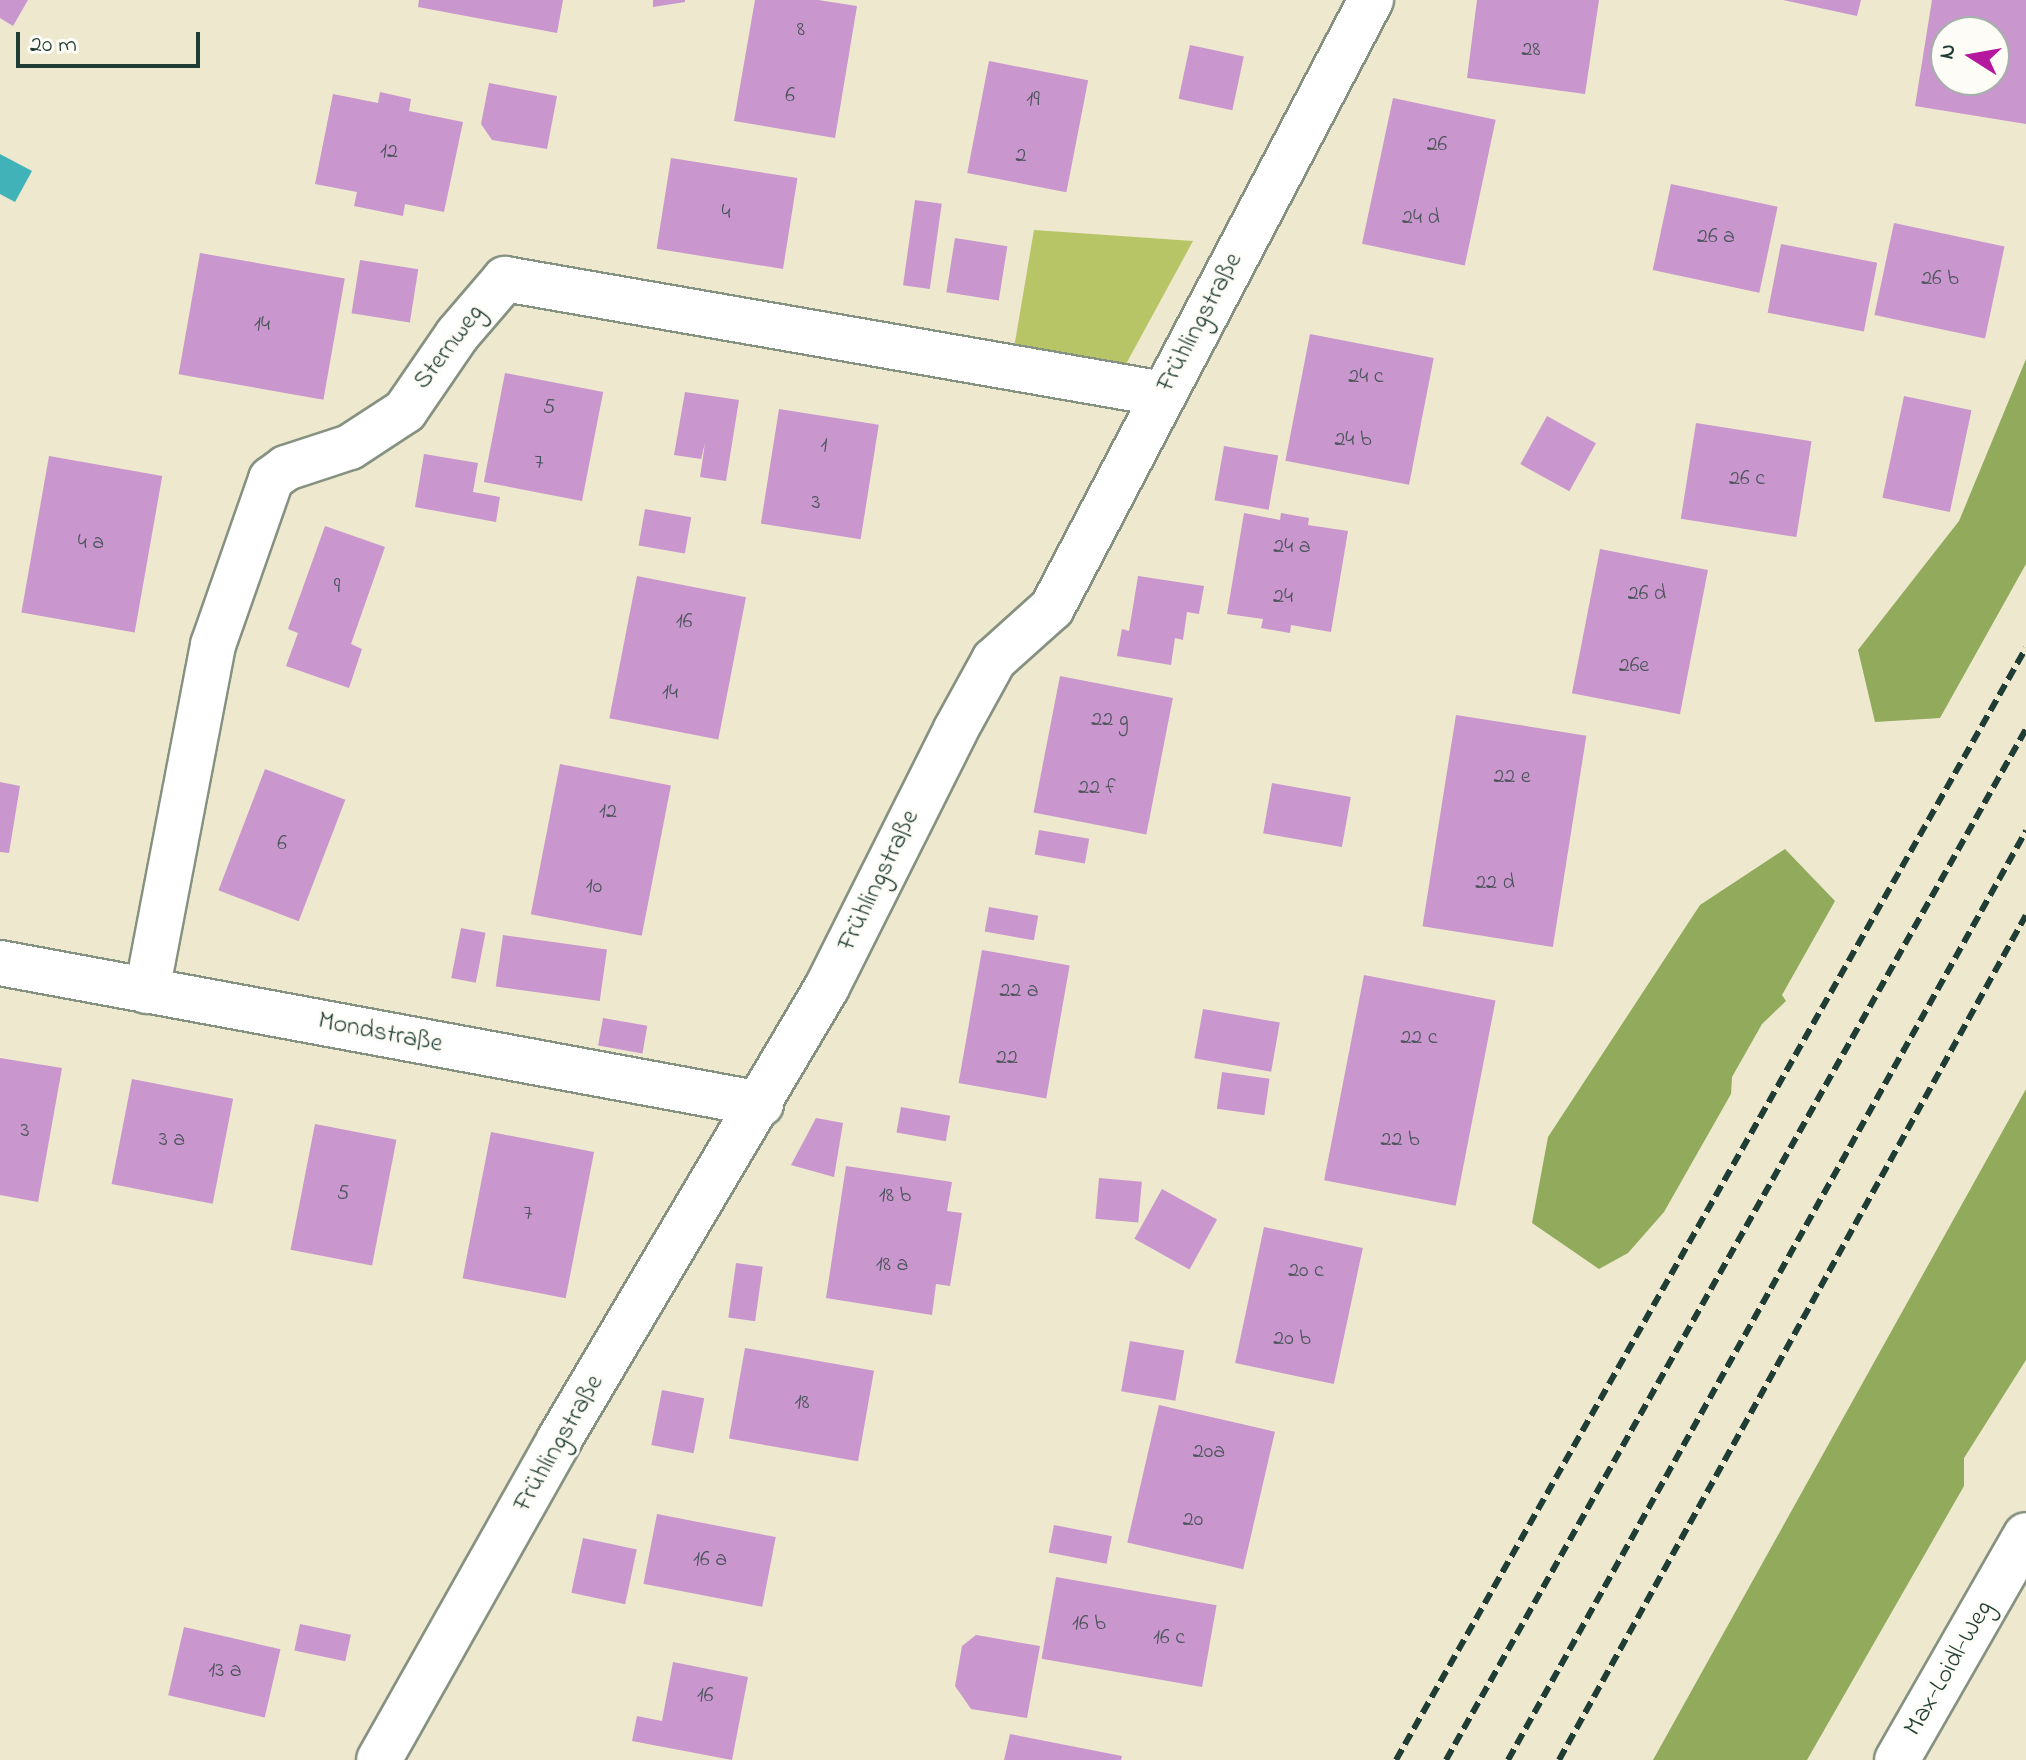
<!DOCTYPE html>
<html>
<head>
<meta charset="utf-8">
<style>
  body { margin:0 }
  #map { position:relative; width:2026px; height:1760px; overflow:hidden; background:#ede8ce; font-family:"Indie Flower",sans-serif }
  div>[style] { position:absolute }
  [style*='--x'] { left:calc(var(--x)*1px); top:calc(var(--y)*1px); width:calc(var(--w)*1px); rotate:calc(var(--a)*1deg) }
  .green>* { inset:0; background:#b7c567 }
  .forest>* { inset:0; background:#91aa5c }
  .water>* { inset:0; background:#42b2b9 }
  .building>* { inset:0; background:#c997cd; transform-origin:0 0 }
  .roads { filter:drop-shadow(2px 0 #869281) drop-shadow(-2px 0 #869281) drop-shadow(0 2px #869281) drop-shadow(0 -2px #869281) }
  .street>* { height:44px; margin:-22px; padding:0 22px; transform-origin:22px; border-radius:22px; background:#fff }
  .rail>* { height:6px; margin-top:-3px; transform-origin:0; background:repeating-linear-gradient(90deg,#1f3d34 0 12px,transparent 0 18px) }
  span { translate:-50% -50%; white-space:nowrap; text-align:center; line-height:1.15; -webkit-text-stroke:6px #fdfcf7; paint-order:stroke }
  .number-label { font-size:22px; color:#4a545a }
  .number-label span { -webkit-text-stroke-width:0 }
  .street-label { font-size:26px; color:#1f3d34 }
  .north { position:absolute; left:1930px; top:16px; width:80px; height:80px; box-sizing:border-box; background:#fdfcf7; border:2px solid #a4b0a9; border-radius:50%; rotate:281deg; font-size:22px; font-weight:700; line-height:32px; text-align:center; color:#1f3d34 }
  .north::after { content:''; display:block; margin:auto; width:28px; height:36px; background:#b5179e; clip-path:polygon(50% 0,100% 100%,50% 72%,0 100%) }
  .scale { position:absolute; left:16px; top:32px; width:184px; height:36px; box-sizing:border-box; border:4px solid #1f3d34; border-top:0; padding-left:10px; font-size:24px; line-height:28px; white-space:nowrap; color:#1f3d34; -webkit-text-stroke:6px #fdfcf7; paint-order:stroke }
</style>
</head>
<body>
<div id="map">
  <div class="green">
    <i style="clip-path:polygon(1034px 230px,1193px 241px,1126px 364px,1014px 348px)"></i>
  </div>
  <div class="forest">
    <i style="clip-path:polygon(2026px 359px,2026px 564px,1940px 718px,1875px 722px,1858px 650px,1959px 521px)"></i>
    <i style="clip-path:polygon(1785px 849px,1835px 901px,1782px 995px,1786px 1001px,1762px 1024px,1732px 1077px,1731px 1094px,1664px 1212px,1628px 1253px,1599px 1269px,1532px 1223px,1548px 1137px,1700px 905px)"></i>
    <i style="clip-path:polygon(2026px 1089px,2026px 1360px,1964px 1458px,1964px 1486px,1807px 1760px,1653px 1760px)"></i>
  </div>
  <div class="water">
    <i style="clip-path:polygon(0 154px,32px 171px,15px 202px,0 194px)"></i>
  </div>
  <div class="building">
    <i style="clip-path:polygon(0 0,28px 0,13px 26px,0 18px)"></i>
    <i style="clip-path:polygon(419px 0,563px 0,557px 33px,418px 7px)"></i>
    <i style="clip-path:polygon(653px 0,685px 0,685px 2px,653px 7px)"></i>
    <i style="clip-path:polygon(755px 0,818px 0,857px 6px,835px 138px,734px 121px)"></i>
    <i style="clip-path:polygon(1477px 0,1599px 0,1585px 94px,1467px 78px)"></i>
    <i style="clip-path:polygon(1783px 0,1861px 0,1857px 16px)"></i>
    <i style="clip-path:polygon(evenodd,1932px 0,2026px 0,2026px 124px,1915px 106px,1932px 0,1946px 32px,1994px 32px,1994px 80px,1946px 80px,1946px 32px)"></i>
    <i style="left:1190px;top:45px;width:55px;height:55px;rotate:12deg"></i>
    <i style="left:989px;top:61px;width:101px;height:114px;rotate:11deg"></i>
    <i style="clip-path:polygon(489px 83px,557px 96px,547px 149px,492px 140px,481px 124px)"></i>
    <i style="clip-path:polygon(380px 92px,411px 99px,409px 111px,463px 122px,444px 212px,405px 204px,403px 216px,354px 206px,357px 192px,315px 184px,333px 94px,378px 103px)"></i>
    <i style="left:1393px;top:98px;width:105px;height:149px;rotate:12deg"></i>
    <i style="left:671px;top:158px;width:128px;height:92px;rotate:9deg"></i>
    <i style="left:1671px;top:184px;width:109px;height:88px;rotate:12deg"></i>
    <i style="left:915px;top:200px;width:27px;height:86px;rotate:8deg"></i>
    <i style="left:1894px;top:223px;width:113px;height:94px;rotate:12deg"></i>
    <i style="left:955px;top:238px;width:53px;height:55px;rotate:9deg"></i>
    <i style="left:1781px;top:244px;width:98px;height:70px;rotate:11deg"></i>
    <i style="left:200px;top:253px;width:147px;height:123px;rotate:10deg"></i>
    <i style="left:360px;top:260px;width:59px;height:54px;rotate:9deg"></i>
    <i style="left:1310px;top:334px;width:126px;height:129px;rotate:11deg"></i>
    <i style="left:505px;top:373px;width:100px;height:111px;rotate:11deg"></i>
    <i style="clip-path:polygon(685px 392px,739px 400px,726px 481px,700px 477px,705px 443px,701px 459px,674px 455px)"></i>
    <i style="left:1904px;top:396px;width:69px;height:104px;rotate:12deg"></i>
    <i style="left:779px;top:409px;width:101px;height:116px;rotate:9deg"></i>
    <i style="left:1547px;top:416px;width:56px;height:55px;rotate:29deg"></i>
    <i style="left:1696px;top:423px;width:117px;height:97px;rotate:9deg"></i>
    <i style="left:1224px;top:446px;width:55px;height:55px;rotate:10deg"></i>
    <i style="clip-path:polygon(424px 454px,478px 463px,473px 492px,500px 497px,496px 522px,415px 507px)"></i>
    <i style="left:49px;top:456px;width:115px;height:159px;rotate:10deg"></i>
    <i style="left:645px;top:509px;width:47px;height:37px;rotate:10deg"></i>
    <i style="clip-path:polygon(1244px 513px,1280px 520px,1281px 513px,1309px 518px,1308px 525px,1348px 531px,1331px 632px,1291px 625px,1290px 633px,1261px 628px,1263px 619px,1227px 614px)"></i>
    <i style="clip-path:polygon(325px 526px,385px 547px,351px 644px,362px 649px,349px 688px,286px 666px,298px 633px,288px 629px)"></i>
    <i style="left:1600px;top:549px;width:110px;height:147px;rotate:11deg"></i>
    <i style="left:637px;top:576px;width:111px;height:145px;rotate:11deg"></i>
    <i style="clip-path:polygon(1138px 576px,1204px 586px,1199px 614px,1187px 612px,1183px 640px,1175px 638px,1171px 665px,1117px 656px,1122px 629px,1129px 631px)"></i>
    <i style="left:1060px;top:676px;width:115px;height:139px;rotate:11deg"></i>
    <i style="left:1456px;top:715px;width:132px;height:214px;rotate:9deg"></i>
    <i style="left:560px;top:764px;width:113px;height:153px;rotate:11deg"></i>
    <i style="left:265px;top:769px;width:86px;height:130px;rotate:21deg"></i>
    <i style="clip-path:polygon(0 782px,20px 786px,9px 853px,0 852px)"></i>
    <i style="left:1272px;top:783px;width:80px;height:51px;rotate:10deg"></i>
    <i style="left:1039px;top:830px;width:51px;height:25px;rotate:10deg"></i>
    <i style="left:989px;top:907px;width:50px;height:25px;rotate:10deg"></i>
    <i style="left:461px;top:928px;width:25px;height:51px;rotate:11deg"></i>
    <i style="left:503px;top:935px;width:105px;height:52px;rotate:8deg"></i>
    <i style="left:982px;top:950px;width:89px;height:135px;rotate:10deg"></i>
    <i style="left:1364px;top:975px;width:134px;height:209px;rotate:11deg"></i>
    <i style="left:1203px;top:1009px;width:78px;height:50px;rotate:10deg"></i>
    <i style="left:603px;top:1018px;width:45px;height:28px;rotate:10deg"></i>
    <i style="clip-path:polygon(0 1058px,62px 1068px,38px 1202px,0 1195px)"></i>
    <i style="left:1222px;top:1072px;width:48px;height:37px;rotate:8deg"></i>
    <i style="left:132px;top:1079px;width:103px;height:107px;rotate:11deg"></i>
    <i style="left:901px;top:1107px;width:50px;height:26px;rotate:10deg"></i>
    <i style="clip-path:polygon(816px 1118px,843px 1123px,834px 1177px,791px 1165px)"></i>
    <i style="left:315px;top:1124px;width:83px;height:128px;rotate:11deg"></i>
    <i style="left:491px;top:1132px;width:105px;height:149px;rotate:11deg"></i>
    <i style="clip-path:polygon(846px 1166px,952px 1182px,947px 1211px,962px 1213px,950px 1286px,936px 1284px,932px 1315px,826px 1298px)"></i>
    <i style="left:1099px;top:1178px;width:43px;height:41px;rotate:5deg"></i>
    <i style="left:1162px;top:1189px;width:63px;height:57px;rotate:29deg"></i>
    <i style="left:1264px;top:1227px;width:101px;height:139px;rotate:12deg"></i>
    <i style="left:736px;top:1263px;width:27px;height:55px;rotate:8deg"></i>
    <i style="left:1130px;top:1341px;width:55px;height:51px;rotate:10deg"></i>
    <i style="left:745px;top:1348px;width:131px;height:92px;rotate:10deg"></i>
    <i style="left:662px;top:1390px;width:43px;height:56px;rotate:11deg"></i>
    <i style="left:1159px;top:1405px;width:119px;height:141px;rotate:13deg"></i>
    <i style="left:657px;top:1514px;width:121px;height:71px;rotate:11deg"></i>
    <i style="left:1054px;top:1525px;width:59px;height:28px;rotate:11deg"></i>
    <i style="left:583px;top:1538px;width:55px;height:56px;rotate:12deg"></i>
    <i style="left:1056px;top:1577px;width:163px;height:83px;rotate:10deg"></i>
    <i style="left:300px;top:1624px;width:52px;height:27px;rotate:12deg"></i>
    <i style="left:184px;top:1627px;width:99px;height:70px;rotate:13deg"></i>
    <i style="clip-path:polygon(976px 1635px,1040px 1646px,1027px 1718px,971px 1709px,955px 1686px,962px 1646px)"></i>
    <i style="clip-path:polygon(673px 1662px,748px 1677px,732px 1760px,632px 1741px,637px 1716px,662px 1721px)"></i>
    <i style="clip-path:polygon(1010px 1734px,1122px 1756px,1121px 1760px,1004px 1760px)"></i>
  </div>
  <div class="roads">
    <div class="street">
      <i style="--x:0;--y:963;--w:774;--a:10.5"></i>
      <i style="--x:147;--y:991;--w:352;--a:-79.2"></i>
      <i style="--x:213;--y:645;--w:176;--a:-70.7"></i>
      <i style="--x:271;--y:479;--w:19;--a:-36"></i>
      <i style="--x:286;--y:468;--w:67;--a:-18.2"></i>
      <i style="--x:350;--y:447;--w:66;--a:-33.2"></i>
      <i style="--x:405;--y:411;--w:92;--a:-55.6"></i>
      <i style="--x:457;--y:335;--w:74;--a:-49.4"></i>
      <i style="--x:505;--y:279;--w:668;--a:9.91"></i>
      <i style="--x:379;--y:1760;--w:367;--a:-60.6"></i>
      <i style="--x:559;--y:1440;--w:526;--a:-59.39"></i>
      <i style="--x:827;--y:987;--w:286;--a:-63.4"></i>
      <i style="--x:955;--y:731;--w:81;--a:-61.2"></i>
      <i style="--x:994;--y:660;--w:78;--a:-41.9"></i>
      <i style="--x:1052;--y:608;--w:687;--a:-62.32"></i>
      <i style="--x:1897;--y:1760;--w:259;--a:-60.2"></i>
    </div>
  </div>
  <div class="rail">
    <i style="--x:1396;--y:1760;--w:1278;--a:-60.47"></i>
    <i style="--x:1446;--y:1760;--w:1183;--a:-60.64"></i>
    <i style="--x:1508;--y:1760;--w:1064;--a:-60.86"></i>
    <i style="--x:1559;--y:1760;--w:965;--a:-61.07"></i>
  </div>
  <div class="number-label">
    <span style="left:801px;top:31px">8</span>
    <span style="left:1531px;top:51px">28</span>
    <span style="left:790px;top:97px">6</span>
    <span style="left:1033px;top:101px">19</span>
    <span style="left:1437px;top:146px">26</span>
    <span style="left:389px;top:153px">12</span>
    <span style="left:1021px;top:157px">2</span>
    <span style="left:726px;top:214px">4</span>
    <span style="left:1421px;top:219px">24 d</span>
    <span style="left:1716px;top:238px">26 a</span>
    <span style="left:1940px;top:280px">26 b</span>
    <span style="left:262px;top:326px">14</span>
    <span style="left:1366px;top:378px">24 c</span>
    <span style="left:549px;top:409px">5</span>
    <span style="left:1353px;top:441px">24 b</span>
    <span style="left:824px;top:447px">1</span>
    <span style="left:539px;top:464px">7</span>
    <span style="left:1747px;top:480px">26 c</span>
    <span style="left:816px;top:504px">3</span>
    <span style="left:91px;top:544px">4 a</span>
    <span style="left:1292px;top:548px">24 a</span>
    <span style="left:337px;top:588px">9</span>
    <span style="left:1647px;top:595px">26 d</span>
    <span style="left:1283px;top:598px">24</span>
    <span style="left:684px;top:623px">16</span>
    <span style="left:1634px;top:667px">26e</span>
    <span style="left:670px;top:694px">14</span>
    <span style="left:1110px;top:721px">22 g</span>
    <span style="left:1512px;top:778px">22 e</span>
    <span style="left:1097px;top:789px">22 f</span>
    <span style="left:608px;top:813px">12</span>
    <span style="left:282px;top:845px">6</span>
    <span style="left:1495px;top:884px">22 d</span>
    <span style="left:594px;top:888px">10</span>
    <span style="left:1019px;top:992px">22 a</span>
    <span style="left:1419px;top:1039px">22 c</span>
    <span style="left:1007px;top:1059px">22</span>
    <span style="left:25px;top:1132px">3</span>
    <span style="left:172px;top:1141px">3 a</span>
    <span style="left:1400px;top:1141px">22 b</span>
    <span style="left:343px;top:1195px">5</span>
    <span style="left:895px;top:1197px">18 b</span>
    <span style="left:528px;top:1215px">7</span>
    <span style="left:892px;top:1266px">18 a</span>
    <span style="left:1306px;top:1272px">20 c</span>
    <span style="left:1292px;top:1340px">20 b</span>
    <span style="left:802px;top:1404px">18</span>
    <span style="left:1209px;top:1453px">20a</span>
    <span style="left:1193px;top:1521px">20</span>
    <span style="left:710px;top:1561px">16 a</span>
    <span style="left:1089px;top:1625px">16 b</span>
    <span style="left:1169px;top:1639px">16 c</span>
    <span style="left:225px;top:1672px">13 a</span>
    <span style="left:705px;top:1697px">16</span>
  </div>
  <div class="street-label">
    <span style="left:1201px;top:323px;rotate:-62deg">Frühlingstraße</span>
    <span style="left:450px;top:348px;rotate:-53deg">Sternweg</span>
    <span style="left:880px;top:881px;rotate:-64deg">Frühlingstraße</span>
    <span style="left:380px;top:1034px;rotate:11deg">Mondstraße</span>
    <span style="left:560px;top:1444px;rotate:-60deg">Frühlingstraße</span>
    <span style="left:1950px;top:1669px;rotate:-60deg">Max-Loidl-Weg</span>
  </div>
  <div class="north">N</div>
  <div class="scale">20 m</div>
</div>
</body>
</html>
